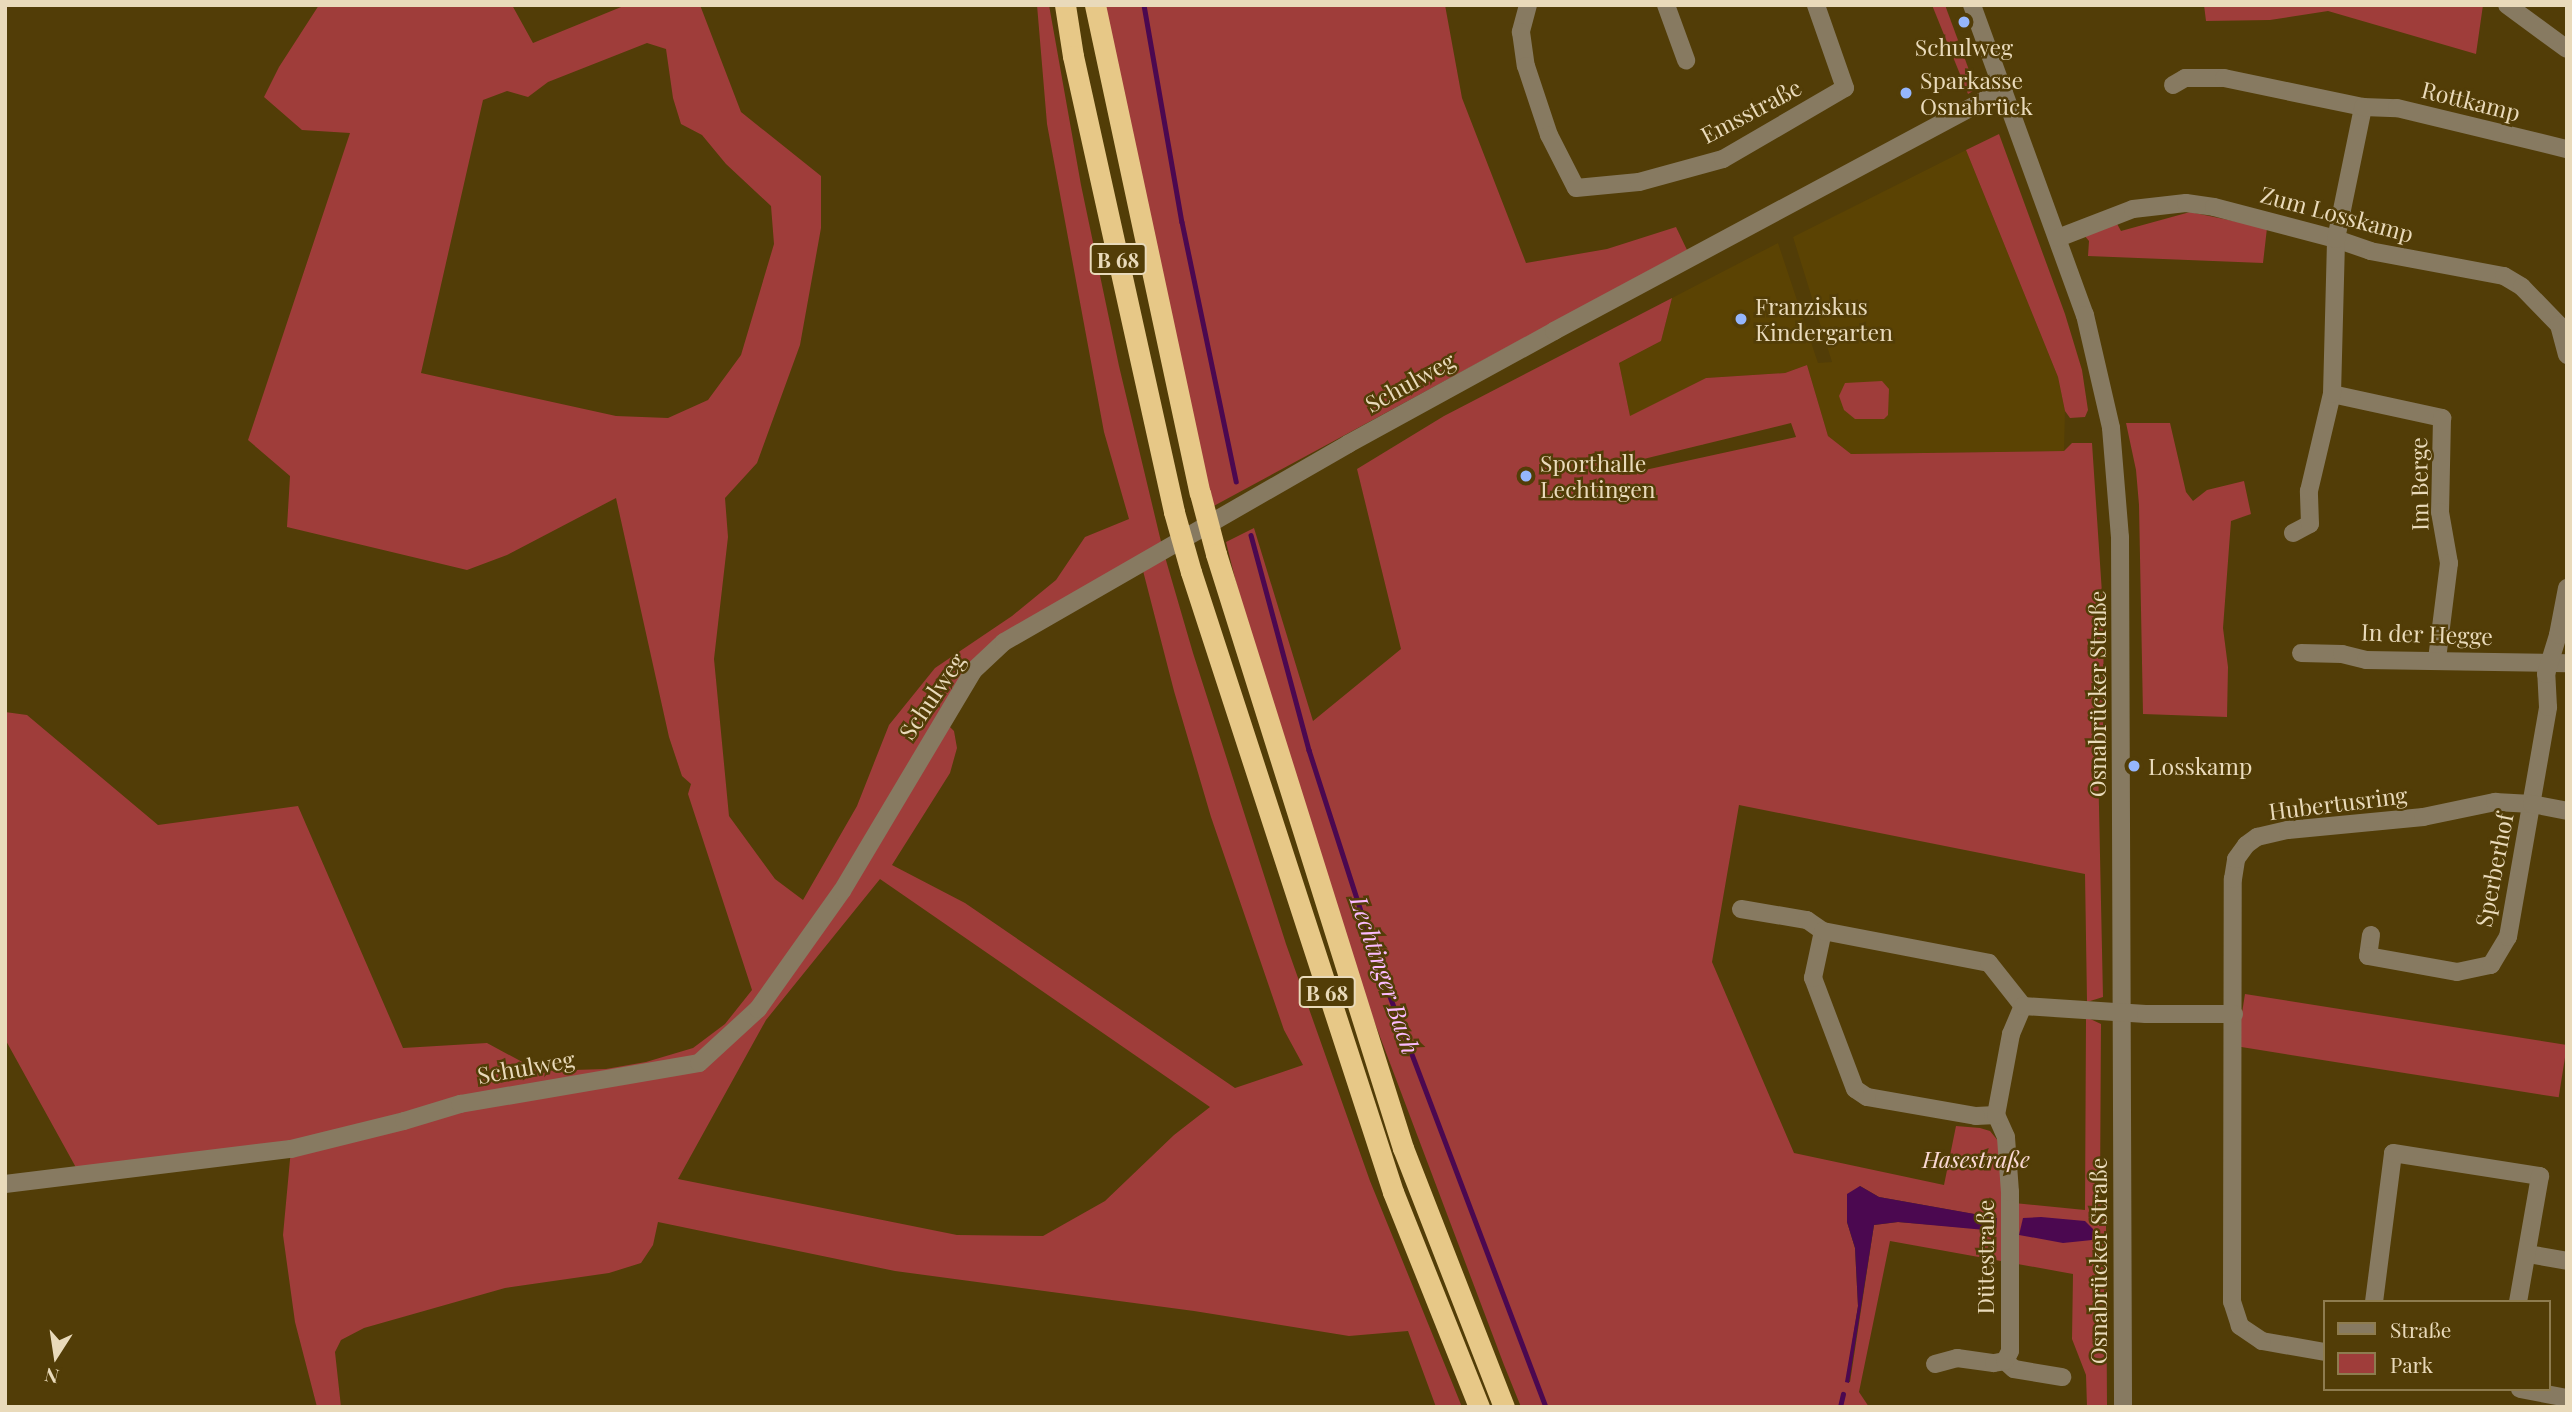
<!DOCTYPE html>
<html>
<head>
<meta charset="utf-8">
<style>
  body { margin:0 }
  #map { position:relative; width:2572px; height:1412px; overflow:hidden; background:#523d07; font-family:"Playfair Display",serif }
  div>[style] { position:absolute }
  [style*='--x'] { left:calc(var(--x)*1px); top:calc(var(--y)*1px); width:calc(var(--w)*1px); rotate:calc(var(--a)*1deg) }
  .built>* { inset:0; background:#5b4303 }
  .green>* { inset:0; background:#9f3d3a; transform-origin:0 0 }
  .water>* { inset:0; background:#4b0850 }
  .stream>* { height:4.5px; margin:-2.25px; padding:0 2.25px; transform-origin:2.25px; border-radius:2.25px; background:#4b0850 }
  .minor>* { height:18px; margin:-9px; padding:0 9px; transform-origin:9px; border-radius:9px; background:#877a61 }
  .highway>* { height:21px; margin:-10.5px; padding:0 10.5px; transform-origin:10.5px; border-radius:10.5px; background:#e7c887 }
  .dots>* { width:19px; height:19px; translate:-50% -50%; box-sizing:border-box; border:4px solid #523d07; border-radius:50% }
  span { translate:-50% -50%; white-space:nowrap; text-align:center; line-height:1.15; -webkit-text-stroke:5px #523d07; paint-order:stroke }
  .shield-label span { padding:2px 5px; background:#523d07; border:2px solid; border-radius:5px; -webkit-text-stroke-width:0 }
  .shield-label { font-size:21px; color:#e9daba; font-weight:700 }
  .poi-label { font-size:23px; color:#e9daba }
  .left { translate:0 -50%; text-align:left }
  .street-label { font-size:23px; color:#e9daba }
  .park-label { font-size:23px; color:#fbd9d5; font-style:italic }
  .water-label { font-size:24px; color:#fbbbff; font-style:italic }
  .frame { position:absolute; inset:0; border:7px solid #e9daba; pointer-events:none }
  .legend { position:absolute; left:2323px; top:1300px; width:228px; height:91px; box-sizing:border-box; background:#523d07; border:2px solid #8e7c4f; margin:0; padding:9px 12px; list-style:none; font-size:21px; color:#e9daba }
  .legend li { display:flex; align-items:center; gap:14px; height:35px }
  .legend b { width:35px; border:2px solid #8e7c4f }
  .north { position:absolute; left:21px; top:1321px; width:70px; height:70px; -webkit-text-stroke:5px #523d07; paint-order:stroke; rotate:192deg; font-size:19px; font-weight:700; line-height:28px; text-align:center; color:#e9daba }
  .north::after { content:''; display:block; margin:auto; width:24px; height:32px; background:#e9daba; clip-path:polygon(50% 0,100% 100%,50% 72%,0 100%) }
</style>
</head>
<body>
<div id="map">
  <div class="built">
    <i style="clip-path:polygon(1966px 150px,2058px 377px,2065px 411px,2064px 451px,1851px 454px,1828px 436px,1807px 365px,1785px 373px,1706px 378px,1630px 417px,1619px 363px,1661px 341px,1672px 298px,1778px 243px,1818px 363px,1832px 362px,1793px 237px)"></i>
  </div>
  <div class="green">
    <i style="clip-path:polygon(evenodd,319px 5px,512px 5px,533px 43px,626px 5px,700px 5px,741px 112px,821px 176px,821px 228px,800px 345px,757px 463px,725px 498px,728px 537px,714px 659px,729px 816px,775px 879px,803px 900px,857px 806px,889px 725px,935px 668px,1012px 616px,1056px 580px,1085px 537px,1129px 519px,1104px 432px,1047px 124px,1037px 5px,1049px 5px,1081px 185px,1119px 366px,1163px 550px,1193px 653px,1286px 944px,1370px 1181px,1462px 1407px,1436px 1407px,1408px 1331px,1349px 1336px,1194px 1311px,895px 1271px,658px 1222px,653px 1245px,641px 1263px,609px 1273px,505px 1288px,364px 1328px,341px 1340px,335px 1352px,341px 1407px,317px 1407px,295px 1322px,283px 1235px,291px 1149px,79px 1173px,5px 1039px,5px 712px,27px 715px,158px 825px,298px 806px,403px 1048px,487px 1043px,539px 1071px,606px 1069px,646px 1062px,693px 1048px,725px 1024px,752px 990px,688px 794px,691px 784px,682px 776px,669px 737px,616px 498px,507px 555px,467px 570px,287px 527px,290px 476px,248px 440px,350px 133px,302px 130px,264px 97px,279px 67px,319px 5px,647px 43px,666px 49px,673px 98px,681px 124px,702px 135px,726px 164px,771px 206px,774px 244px,741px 355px,708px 400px,668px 418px,616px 416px,421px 373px,483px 100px,507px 91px,528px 97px,548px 82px,647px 43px,319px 5px,1141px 563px,1174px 691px,1211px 817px,1284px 1030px,1303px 1065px,1235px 1088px,965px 903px,892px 865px,950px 773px,957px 748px,954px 731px,943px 720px,1004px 642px,1141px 563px,319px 5px,880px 879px,1210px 1107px,1174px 1135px,1105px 1201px,1043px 1236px,957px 1235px,678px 1179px,766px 1020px,880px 879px)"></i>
    <i style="clip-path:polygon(1104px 5px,1445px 5px,1462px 98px,1526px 263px,1607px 249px,1676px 227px,1687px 250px,1210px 508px)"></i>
    <i style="clip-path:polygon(1932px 5px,1945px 5px,1976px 89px,1968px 94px)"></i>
    <i style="clip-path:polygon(2204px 5px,2483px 5px,2476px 54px,2328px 11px,2270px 20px,2206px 21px)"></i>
    <i style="clip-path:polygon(1999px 134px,2065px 314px,2082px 370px,2088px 410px,2085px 417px,2070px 418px,2065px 411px,2058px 377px,1966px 150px)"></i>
    <i style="clip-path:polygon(2190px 212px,2267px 228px,2263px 263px,2088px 256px,2089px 241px,2084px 235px,2116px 222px,2121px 231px)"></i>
    <i style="clip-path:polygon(evenodd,1672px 298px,1661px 341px,1619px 363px,1630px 416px,1706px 378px,1785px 373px,1807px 365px,1828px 436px,1851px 454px,2064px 451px,2072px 443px,2092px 443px,2103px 608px,2104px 718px,2098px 760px,2103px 997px,2087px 1002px,2085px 874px,1739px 805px,1712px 962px,1794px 1153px,1944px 1185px,1956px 1126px,1980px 1128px,1990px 1131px,1999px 1142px,2004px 1202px,2085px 1210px,2086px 1017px,2101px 1024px,2100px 1195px,2106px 1224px,2107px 1407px,2087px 1407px,2086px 1375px,2072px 1339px,2073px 1274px,1890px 1241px,1859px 1392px,1869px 1407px,1521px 1407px,1504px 1365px,1365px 997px,1251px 643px,1226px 542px,1254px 528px,1313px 721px,1401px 649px,1357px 469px,1444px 416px,1672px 298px,1791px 423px,1796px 437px,1622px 475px,1619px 465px,1791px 423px,1672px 298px,1860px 1186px,1879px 1197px,1996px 1218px,1996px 1230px,1898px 1222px,1874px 1225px,1850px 1382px,1846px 1382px,1858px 1306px,1855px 1248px,1847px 1222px,1860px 1186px)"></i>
    <i style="clip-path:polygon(1882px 381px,1889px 389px,1888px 415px,1884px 419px,1855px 419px,1844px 410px,1839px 396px,1845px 383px)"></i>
    <i style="clip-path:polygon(2126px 423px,2170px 423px,2186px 492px,2193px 501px,2207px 490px,2244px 481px,2251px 514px,2231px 521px,2223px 628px,2228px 667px,2227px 717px,2143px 714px,2139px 505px,2136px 470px)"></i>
    <i style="left:2245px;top:994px;width:326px;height:53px;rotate:9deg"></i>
  </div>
  <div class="water">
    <i style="clip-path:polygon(1860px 1186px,1879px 1197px,1997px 1218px,1996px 1231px,1898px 1222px,1874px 1225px,1849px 1383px,1845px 1382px,1858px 1306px,1855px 1248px,1847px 1222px,1847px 1194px)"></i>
    <i style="clip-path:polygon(2041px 1217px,2085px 1221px,2093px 1229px,2092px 1240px,2063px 1243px,2019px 1235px,2023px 1218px)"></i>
  </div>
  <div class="stream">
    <i style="--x:1144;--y:5;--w:220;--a:80.1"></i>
    <i style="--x:1182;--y:222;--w:265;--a:78.2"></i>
    <i style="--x:1251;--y:535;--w:223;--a:74.9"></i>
    <i style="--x:1309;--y:750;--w:231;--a:72.1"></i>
    <i style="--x:1380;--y:970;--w:467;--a:69.2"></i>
    <i style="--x:1840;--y:1407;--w:13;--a:-77"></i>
  </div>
  <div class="minor">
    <i style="--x:1528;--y:5;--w:28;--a:105"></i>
    <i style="--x:1521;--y:32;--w:34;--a:82"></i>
    <i style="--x:1526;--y:66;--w:73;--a:71.6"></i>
    <i style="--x:1549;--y:135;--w:59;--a:63"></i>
    <i style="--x:1576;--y:188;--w:63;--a:-5.4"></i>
    <i style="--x:1639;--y:182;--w:87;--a:-15.3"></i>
    <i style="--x:1723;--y:159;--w:141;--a:-30.2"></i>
    <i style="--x:1845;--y:88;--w:88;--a:-109.3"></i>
    <i style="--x:1666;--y:5;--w:59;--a:70"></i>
    <i style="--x:1972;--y:5;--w:330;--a:70"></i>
    <i style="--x:2085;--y:315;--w:116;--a:77"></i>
    <i style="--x:2111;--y:428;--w:109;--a:85.3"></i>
    <i style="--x:2120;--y:537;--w:870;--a:89.8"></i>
    <i style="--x:2507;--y:5;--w:74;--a:36.3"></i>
    <i style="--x:2173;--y:85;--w:14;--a:-30"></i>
    <i style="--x:2185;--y:78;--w:39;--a:0"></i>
    <i style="--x:2224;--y:78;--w:142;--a:11.8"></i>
    <i style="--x:2058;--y:238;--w:80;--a:-21.1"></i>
    <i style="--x:2133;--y:209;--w:53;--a:-6.5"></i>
    <i style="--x:2186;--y:203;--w:28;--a:8"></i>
    <i style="--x:2214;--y:207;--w:126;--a:14.7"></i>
    <i style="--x:2336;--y:239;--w:36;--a:19"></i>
    <i style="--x:2370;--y:251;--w:136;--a:10.6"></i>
    <i style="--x:2504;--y:276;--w:21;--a:31"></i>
    <i style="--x:2522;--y:287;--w:53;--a:45.8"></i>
    <i style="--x:2559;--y:325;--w:31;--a:75"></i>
    <i style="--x:2332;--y:394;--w:113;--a:12.3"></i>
    <i style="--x:2442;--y:418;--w:94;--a:91.2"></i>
    <i style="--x:2440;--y:512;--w:52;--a:80"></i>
    <i style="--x:2449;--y:563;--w:98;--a:97.1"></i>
    <i style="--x:2293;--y:533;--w:19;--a:-28"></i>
    <i style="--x:2310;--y:524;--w:33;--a:-92"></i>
    <i style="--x:2309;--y:491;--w:100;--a:-76.7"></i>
    <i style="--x:2332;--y:394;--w:155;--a:-88.5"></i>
    <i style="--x:2336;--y:239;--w:135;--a:-78.4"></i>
    <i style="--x:2363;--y:107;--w:34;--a:2"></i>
    <i style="--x:2397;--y:108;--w:175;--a:13.6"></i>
    <i style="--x:2301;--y:653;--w:41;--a:1.4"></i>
    <i style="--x:2342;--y:654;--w:25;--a:14"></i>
    <i style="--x:2366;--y:660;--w:201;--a:0.9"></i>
    <i style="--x:1741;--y:909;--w:67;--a:9.5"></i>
    <i style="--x:1807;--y:920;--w:19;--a:35"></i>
    <i style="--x:2371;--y:935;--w:21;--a:98"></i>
    <i style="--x:2368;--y:956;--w:90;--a:10.2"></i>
    <i style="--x:2457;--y:972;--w:35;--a:-12"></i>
    <i style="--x:2491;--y:965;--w:33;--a:-59"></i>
    <i style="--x:2508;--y:937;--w:233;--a:-80.1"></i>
    <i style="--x:2548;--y:707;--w:33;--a:-93"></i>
    <i style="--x:2546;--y:674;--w:41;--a:-72.9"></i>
    <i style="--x:2558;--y:635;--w:48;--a:-79.2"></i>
    <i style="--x:1996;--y:1115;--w:20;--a:177"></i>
    <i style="--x:1976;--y:1116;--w:111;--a:-170.1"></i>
    <i style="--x:1867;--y:1097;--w:14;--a:-146"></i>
    <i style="--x:1855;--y:1089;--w:119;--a:-110.7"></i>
    <i style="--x:1813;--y:978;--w:48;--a:-78"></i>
    <i style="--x:1823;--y:931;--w:169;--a:10.9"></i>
    <i style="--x:1989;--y:963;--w:55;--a:51.7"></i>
    <i style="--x:5;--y:1184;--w:288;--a:-7"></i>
    <i style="--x:291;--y:1149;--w:116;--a:-13.9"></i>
    <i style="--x:404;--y:1121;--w:59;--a:-16.9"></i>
    <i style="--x:460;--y:1104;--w:242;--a:-9.7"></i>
    <i style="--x:699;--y:1063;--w:80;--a:-42.5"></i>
    <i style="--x:758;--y:1009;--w:145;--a:-54.6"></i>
    <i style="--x:842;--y:891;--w:256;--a:-59.2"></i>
    <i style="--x:973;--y:671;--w:42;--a:-43.1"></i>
    <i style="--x:1004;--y:642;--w:397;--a:-29.9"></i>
    <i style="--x:1348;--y:444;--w:235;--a:-28.7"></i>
    <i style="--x:1554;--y:331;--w:490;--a:-28.2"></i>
    <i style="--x:1986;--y:99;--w:19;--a:-18"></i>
    <i style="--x:2528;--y:1254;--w:40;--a:10"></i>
    <i style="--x:2374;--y:1302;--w:150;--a:-82.7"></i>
    <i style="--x:2393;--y:1153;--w:149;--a:8.9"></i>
    <i style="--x:2540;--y:1176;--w:128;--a:99.9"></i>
    <i style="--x:2325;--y:1352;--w:64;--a:-170.1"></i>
    <i style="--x:2262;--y:1341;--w:27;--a:-146"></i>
    <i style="--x:2240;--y:1326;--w:25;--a:-108"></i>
    <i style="--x:2232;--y:1302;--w:423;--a:-89.9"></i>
    <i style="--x:2233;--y:879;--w:20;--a:-81"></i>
    <i style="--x:2236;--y:859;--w:17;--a:-54"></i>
    <i style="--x:2246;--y:845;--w:14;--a:-36"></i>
    <i style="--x:2257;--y:837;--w:32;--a:-13"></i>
    <i style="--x:2288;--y:830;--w:136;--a:-5.5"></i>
    <i style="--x:2423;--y:817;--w:74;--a:-11.8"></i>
    <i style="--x:2495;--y:802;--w:37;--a:3"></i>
    <i style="--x:2532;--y:804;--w:36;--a:11"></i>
    <i style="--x:2005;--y:1361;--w:12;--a:42"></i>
    <i style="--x:2014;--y:1369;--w:49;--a:9.5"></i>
    <i style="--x:1935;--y:1364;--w:23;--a:-15"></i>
    <i style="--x:1957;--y:1358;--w:37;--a:8"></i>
    <i style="--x:1994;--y:1363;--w:11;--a:-10"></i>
    <i style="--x:2005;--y:1361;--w:11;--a:-63"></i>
    <i style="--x:2010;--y:1351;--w:159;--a:-90"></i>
    <i style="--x:2010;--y:1192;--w:55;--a:-94.2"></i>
    <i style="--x:2006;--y:1137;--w:24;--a:-114"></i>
    <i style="--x:1996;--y:1115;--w:82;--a:-79.5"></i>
    <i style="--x:2011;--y:1034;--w:30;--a:-67"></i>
    <i style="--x:2023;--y:1006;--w:123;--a:3.7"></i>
    <i style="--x:2146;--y:1014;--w:88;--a:0"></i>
    <i style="--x:2520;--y:1389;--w:48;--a:10.8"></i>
  </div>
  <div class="highway">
    <i style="--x:1065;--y:5;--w:52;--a:81.1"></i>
    <i style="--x:1073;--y:56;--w:467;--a:77.5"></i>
    <i style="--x:1174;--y:512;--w:62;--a:74.2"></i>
    <i style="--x:1191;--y:572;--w:652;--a:71.95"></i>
    <i style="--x:1393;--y:1192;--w:232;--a:68.2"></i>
    <i style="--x:1095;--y:5;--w:499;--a:77.9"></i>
    <i style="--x:1200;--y:493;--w:63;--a:75.3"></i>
    <i style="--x:1216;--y:554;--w:623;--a:72.53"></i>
    <i style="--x:1403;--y:1148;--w:278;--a:68.7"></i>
  </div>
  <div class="dots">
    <i style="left:1964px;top:22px;background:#95b6fd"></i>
    <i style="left:1906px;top:93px;background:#95b6fd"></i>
    <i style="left:1741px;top:319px;background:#95b6fd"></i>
    <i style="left:1526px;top:476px;background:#95b6fd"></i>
    <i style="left:2134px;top:766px;background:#95b6fd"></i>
  </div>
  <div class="shield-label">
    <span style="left:1118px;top:259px">B 68</span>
    <span style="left:1327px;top:992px">B 68</span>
  </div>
  <div class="poi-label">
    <span style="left:1964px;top:47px">Schulweg</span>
    <span class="left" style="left:1920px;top:93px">Sparkasse<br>Osnabrück</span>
    <span class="left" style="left:1755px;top:319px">Franziskus<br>Kindergarten</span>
    <span class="left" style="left:1540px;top:476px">Sporthalle<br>Lechtingen</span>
    <span class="left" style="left:2148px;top:766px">Losskamp</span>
  </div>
  <div class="street-label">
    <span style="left:2471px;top:101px;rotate:14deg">Rottkamp</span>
    <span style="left:1751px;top:111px;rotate:-28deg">Emsstraße</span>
    <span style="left:2337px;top:214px;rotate:15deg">Zum Losskamp</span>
    <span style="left:1410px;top:382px;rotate:-29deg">Schulweg</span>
    <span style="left:2419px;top:484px;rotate:-91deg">Im Berge</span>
    <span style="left:2427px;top:634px;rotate:2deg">In der Hegge</span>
    <span style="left:2097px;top:694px;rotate:-90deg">Osnabrücker Straße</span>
    <span style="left:932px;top:696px;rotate:-56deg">Schulweg</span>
    <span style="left:2338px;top:803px;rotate:-7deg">Hubertusring</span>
    <span style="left:2494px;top:870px;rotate:-79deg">Sperberhof</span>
    <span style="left:526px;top:1067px;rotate:-10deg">Schulweg</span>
    <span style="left:1985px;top:1257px;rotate:-90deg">Dütestraße</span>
    <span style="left:2098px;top:1261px;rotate:-90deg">Osnabrücker Straße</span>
  </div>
  <div class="park-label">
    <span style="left:1976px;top:1159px">Hasestraße</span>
  </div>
  <div class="water-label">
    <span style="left:1385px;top:975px;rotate:71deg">Lechtinger Bach</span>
  </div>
  <div class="frame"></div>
  <ul class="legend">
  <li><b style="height:9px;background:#877a61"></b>Straße</li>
  <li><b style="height:19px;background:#9f3d3a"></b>Park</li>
  </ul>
  <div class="north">N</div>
</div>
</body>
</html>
